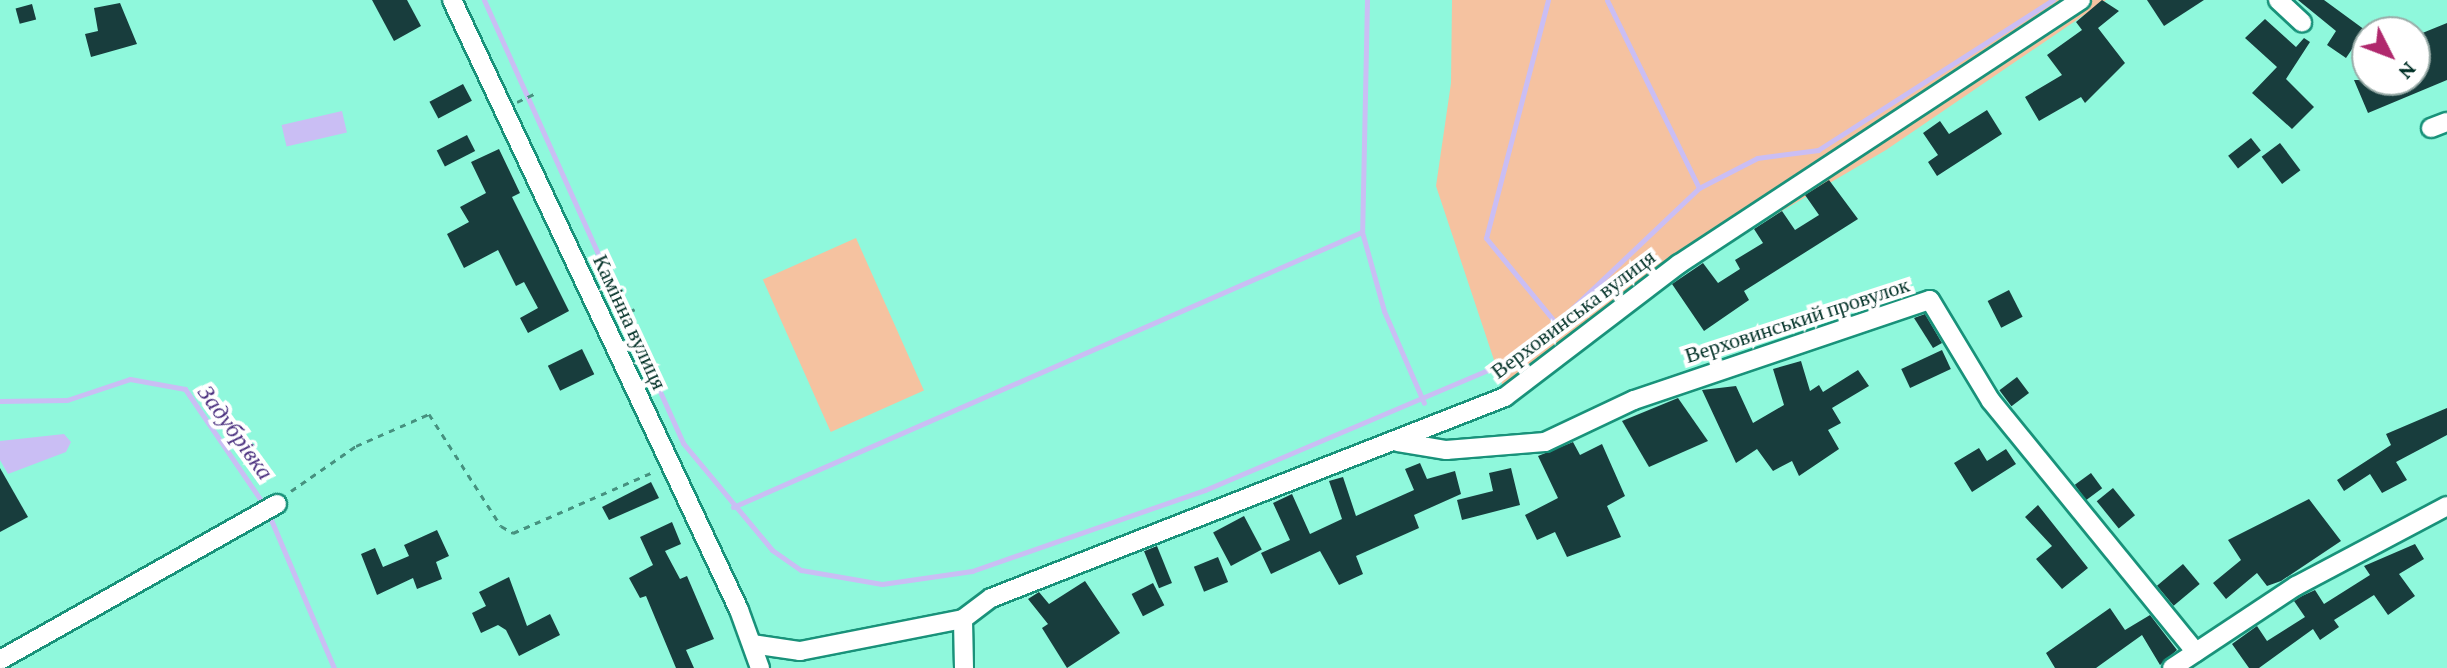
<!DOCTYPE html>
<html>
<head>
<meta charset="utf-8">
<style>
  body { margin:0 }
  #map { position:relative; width:2447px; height:668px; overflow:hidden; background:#8ff8dc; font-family:"Crimson Pro",serif }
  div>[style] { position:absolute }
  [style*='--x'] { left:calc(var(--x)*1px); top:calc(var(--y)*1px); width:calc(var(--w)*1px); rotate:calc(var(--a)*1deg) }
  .green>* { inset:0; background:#f5c2a0; transform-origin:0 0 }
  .water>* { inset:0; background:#cabef4; transform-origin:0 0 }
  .stream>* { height:5px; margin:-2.5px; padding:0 2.5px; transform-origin:2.5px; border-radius:2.5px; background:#cabef4 }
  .building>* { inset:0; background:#183d3d; transform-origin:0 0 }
  .path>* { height:3px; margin-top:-1.5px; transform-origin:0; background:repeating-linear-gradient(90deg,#46917f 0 6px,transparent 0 12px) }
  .roads { filter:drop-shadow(2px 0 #19927a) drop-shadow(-2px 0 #19927a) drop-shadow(0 2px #19927a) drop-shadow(0 -2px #19927a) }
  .minor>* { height:18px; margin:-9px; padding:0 9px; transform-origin:9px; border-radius:9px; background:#fff }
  span { translate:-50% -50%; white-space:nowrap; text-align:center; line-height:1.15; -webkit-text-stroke:8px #fff; paint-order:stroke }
  .street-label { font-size:22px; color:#003026 }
  .water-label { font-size:24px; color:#4c3280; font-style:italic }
  .north { position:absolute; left:2351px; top:16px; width:80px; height:80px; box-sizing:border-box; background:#fff; border:2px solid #99aca8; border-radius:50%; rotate:132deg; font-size:22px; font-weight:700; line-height:32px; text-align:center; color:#003026 }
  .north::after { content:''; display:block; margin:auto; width:28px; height:36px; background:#b0296d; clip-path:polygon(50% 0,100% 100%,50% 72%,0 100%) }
</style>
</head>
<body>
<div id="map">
  <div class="green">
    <i style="clip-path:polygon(1452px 0,2106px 0,1886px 150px,1717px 249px,1509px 405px,1436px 186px,1451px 83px)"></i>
    <i style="left:856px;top:238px;width:167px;height:102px;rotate:66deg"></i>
  </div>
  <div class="water">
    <i style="left:342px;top:111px;width:22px;height:62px;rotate:77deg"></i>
    <i style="clip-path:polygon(64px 434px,71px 442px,66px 452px,8px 474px,0 460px,0 441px)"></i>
  </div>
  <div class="stream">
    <i style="--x:484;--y:0;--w:486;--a:65.8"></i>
    <i style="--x:683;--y:443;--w:139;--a:50.2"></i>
    <i style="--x:772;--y:550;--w:35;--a:35"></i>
    <i style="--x:801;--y:570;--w:82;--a:9.8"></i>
    <i style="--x:882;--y:584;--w:91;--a:-8.2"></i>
    <i style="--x:972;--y:571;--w:247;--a:-19.2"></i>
    <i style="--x:1205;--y:490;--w:345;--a:-23"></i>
    <i style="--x:1523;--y:355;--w:243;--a:-43.5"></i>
    <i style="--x:1699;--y:188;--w:209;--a:-116.1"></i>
    <i style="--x:1367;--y:0;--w:232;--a:91.2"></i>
    <i style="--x:1362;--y:232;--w:82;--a:74.4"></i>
    <i style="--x:1384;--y:311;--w:100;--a:66.5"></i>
    <i style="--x:1548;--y:0;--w:246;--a:104.6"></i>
    <i style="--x:1486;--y:238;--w:109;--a:50.6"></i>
    <i style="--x:1699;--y:188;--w:65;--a:-27.3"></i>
    <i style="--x:1757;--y:158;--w:62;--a:-7.5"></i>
    <i style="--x:1818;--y:150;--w:279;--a:-32.6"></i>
    <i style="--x:0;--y:401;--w:67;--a:-0.9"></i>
    <i style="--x:67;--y:400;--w:66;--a:-18.4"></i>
    <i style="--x:130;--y:379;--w:56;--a:10.3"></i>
    <i style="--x:185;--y:389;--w:140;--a:55.7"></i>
    <i style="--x:733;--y:507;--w:686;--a:-23.62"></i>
    <i style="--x:269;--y:515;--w:166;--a:67"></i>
  </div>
  <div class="building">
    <i style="clip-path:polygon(372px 0,407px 0,421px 26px,394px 41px)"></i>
    <i style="clip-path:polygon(2102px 0,2119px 11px,2098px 28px,2125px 63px,2085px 103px,2081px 97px,2039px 121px,2025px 97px,2062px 75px,2047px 55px,2082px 30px,2076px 22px)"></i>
    <i style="clip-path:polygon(2147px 0,2204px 0,2164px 26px)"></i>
    <i style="clip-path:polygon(2298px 0,2324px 0,2365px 30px,2346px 58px,2327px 45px,2336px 31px)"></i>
    <i style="clip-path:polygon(120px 3px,137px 44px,91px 57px,85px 34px,98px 31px,94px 8px)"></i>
    <i style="left:32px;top:4px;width:16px;height:17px;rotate:75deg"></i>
    <i style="clip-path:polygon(2265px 19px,2296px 47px,2304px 38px,2310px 42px,2286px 79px,2314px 107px,2292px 129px,2252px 93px,2277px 67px,2245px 38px)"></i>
    <i style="clip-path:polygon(2447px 23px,2447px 80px,2368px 113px,2354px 80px,2415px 80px,2415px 36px)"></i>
    <i style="left:463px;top:84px;width:19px;height:38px;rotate:62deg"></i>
    <i style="clip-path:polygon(1987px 110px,2002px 134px,1937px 176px,1928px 162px,1938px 155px,1923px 133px,1940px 121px,1949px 134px)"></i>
    <i style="left:467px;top:135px;width:18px;height:34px;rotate:63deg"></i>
    <i style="left:2251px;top:138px;width:16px;height:29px;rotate:52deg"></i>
    <i style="left:2280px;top:143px;width:34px;height:23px;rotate:53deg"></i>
    <i style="clip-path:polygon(499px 149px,520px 193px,512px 197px,569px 311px,528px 333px,520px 318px,538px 308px,524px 282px,516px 286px,498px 250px,464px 268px,447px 234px,469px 222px,460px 207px,486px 193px,471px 162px)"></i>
    <i style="clip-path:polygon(1829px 180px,1858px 219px,1744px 291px,1749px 300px,1704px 331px,1672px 284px,1703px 263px,1718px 283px,1740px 269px,1735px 260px,1763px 243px,1754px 229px,1782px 211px,1795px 230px,1819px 215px,1805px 195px)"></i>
    <i style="left:2009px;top:290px;width:30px;height:24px;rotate:63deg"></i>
    <i style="clip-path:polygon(1925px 314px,1942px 343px,1933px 348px,1914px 318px)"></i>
    <i style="left:582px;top:349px;width:28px;height:38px;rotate:64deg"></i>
    <i style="left:1942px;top:350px;width:21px;height:45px;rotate:65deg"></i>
    <i style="clip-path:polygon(1801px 361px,1810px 391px,1819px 385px,1823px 392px,1858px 370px,1869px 386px,1832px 408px,1841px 423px,1828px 430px,1839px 449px,1799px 476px,1792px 461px,1773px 471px,1757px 449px,1736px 463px,1702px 390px,1736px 386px,1753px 423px,1784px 405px,1773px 369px)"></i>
    <i style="left:2017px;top:377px;width:20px;height:22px;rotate:53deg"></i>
    <i style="clip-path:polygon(1678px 398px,1708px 441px,1649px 467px,1622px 421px)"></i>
    <i style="clip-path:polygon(2447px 408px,2447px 435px,2396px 462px,2407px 480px,2382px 493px,2370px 474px,2344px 491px,2337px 480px,2391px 445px,2386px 434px)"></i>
    <i style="clip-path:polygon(1573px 442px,1580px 455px,1602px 444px,1625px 496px,1607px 506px,1621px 537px,1567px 557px,1555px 532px,1537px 540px,1525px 515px,1558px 498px,1538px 456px)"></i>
    <i style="clip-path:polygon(1979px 448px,1987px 461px,2006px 449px,2016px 464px,1972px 492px,1954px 463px)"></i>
    <i style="clip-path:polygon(1420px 463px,1427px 479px,1455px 471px,1461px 494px,1414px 515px,1419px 528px,1356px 556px,1363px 574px,1339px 585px,1320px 551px,1271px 574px,1261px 553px,1290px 540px,1273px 503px,1292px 494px,1310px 534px,1342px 519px,1329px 481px,1343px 477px,1356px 516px,1414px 490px,1405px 469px)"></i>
    <i style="clip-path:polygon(0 468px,28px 517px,0 532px)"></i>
    <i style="clip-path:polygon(1511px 468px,1520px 505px,1462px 520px,1457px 500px,1493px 491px,1489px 473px)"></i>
    <i style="left:2091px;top:473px;width:19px;height:20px;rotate:54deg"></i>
    <i style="clip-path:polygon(651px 482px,659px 498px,609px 520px,602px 507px)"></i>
    <i style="left:2113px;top:488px;width:35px;height:21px;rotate:51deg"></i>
    <i style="clip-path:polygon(2309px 499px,2341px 541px,2281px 581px,2267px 586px,2257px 573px,2226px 599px,2213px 583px,2241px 560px,2228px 540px)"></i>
    <i style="clip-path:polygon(2038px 505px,2088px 568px,2062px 589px,2036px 559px,2052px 546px,2025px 517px)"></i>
    <i style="left:1244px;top:516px;width:38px;height:35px;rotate:62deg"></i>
    <i style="clip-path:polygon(672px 522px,681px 544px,665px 551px,680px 579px,687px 576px,714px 639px,686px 650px,694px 668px,676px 668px,646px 596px,640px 598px,629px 578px,653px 565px,640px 537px)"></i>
    <i style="clip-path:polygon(437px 530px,449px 556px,436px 562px,442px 579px,417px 589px,413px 578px,377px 595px,361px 554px,375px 548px,383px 567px,409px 556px,404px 545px)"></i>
    <i style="clip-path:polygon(2415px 544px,2424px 559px,2399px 574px,2415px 596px,2388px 615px,2374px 595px,2334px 620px,2339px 627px,2320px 640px,2313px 629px,2259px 668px,2249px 668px,2232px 644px,2257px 626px,2267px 641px,2305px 617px,2294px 601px,2302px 596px,2315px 590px,2324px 604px,2370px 575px,2364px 566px)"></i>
    <i style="left:1157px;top:546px;width:40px;height:14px;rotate:68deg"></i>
    <i style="left:1218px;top:557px;width:27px;height:26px;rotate:68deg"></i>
    <i style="left:2183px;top:564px;width:26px;height:34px;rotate:50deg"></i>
    <i style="clip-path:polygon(509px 577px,527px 626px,550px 614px,560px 635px,519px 656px,506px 630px,498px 625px,481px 633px,472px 613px,486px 606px,479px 592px)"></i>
    <i style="clip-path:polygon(1085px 581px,1120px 633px,1067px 668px,1042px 628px,1048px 624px,1028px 599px,1039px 592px,1049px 604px)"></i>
    <i style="left:1153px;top:583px;width:25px;height:24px;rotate:63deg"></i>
    <i style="clip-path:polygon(2110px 608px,2125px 630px,2150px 615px,2177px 650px,2160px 665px,2142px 635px,2096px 668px,2055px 668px,2046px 653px)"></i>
  </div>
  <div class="path">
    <i style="--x:517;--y:102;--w:19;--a:-25"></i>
    <i style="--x:618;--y:316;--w:18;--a:-22"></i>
    <i style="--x:291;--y:491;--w:79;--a:-34.7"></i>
    <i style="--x:356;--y:446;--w:80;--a:-23.7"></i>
    <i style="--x:429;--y:414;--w:133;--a:57.3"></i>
    <i style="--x:501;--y:526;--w:14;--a:30"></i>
    <i style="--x:513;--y:533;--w:153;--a:-23.5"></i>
  </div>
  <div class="roads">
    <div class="minor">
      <i style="--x:452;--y:0;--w:674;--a:64.8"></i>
      <i style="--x:739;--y:610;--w:62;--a:70.1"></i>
      <i style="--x:2278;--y:0;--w:33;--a:43"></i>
      <i style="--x:2431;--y:128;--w:17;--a:-21"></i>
      <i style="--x:1398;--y:442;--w:49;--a:9.5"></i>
      <i style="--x:1446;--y:450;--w:99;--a:-4.6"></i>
      <i style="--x:1545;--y:442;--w:98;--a:-25.3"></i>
      <i style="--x:1634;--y:400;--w:312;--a:-18.7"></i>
      <i style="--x:1930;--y:300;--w:118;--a:58.9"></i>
      <i style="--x:1991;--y:401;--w:324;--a:50.8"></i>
      <i style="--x:752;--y:644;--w:49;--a:8.3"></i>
      <i style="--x:800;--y:651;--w:166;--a:-11.1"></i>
      <i style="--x:0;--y:660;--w:318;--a:-29.4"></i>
      <i style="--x:964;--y:668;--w:49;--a:-91.2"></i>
      <i style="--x:963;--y:619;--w:35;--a:-37"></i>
      <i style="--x:991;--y:598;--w:552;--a:-21.36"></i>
      <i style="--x:1505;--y:397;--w:219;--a:-37.4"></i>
      <i style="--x:1679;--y:264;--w:481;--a:-33.3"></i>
      <i style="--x:2172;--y:668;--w:149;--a:-33.5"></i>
      <i style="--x:2296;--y:586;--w:171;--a:-27.9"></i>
    </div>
  </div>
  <div class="street-label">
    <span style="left:1573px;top:314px;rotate:-37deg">Верховинська вулиця</span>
    <span style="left:1797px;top:320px;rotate:-18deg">Верховинський провулок</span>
    <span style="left:630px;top:322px;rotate:65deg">Камінна вулиця</span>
  </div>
  <div class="water-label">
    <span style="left:236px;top:432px;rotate:54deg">Задубрівка</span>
  </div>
  <div class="north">N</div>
</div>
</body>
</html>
